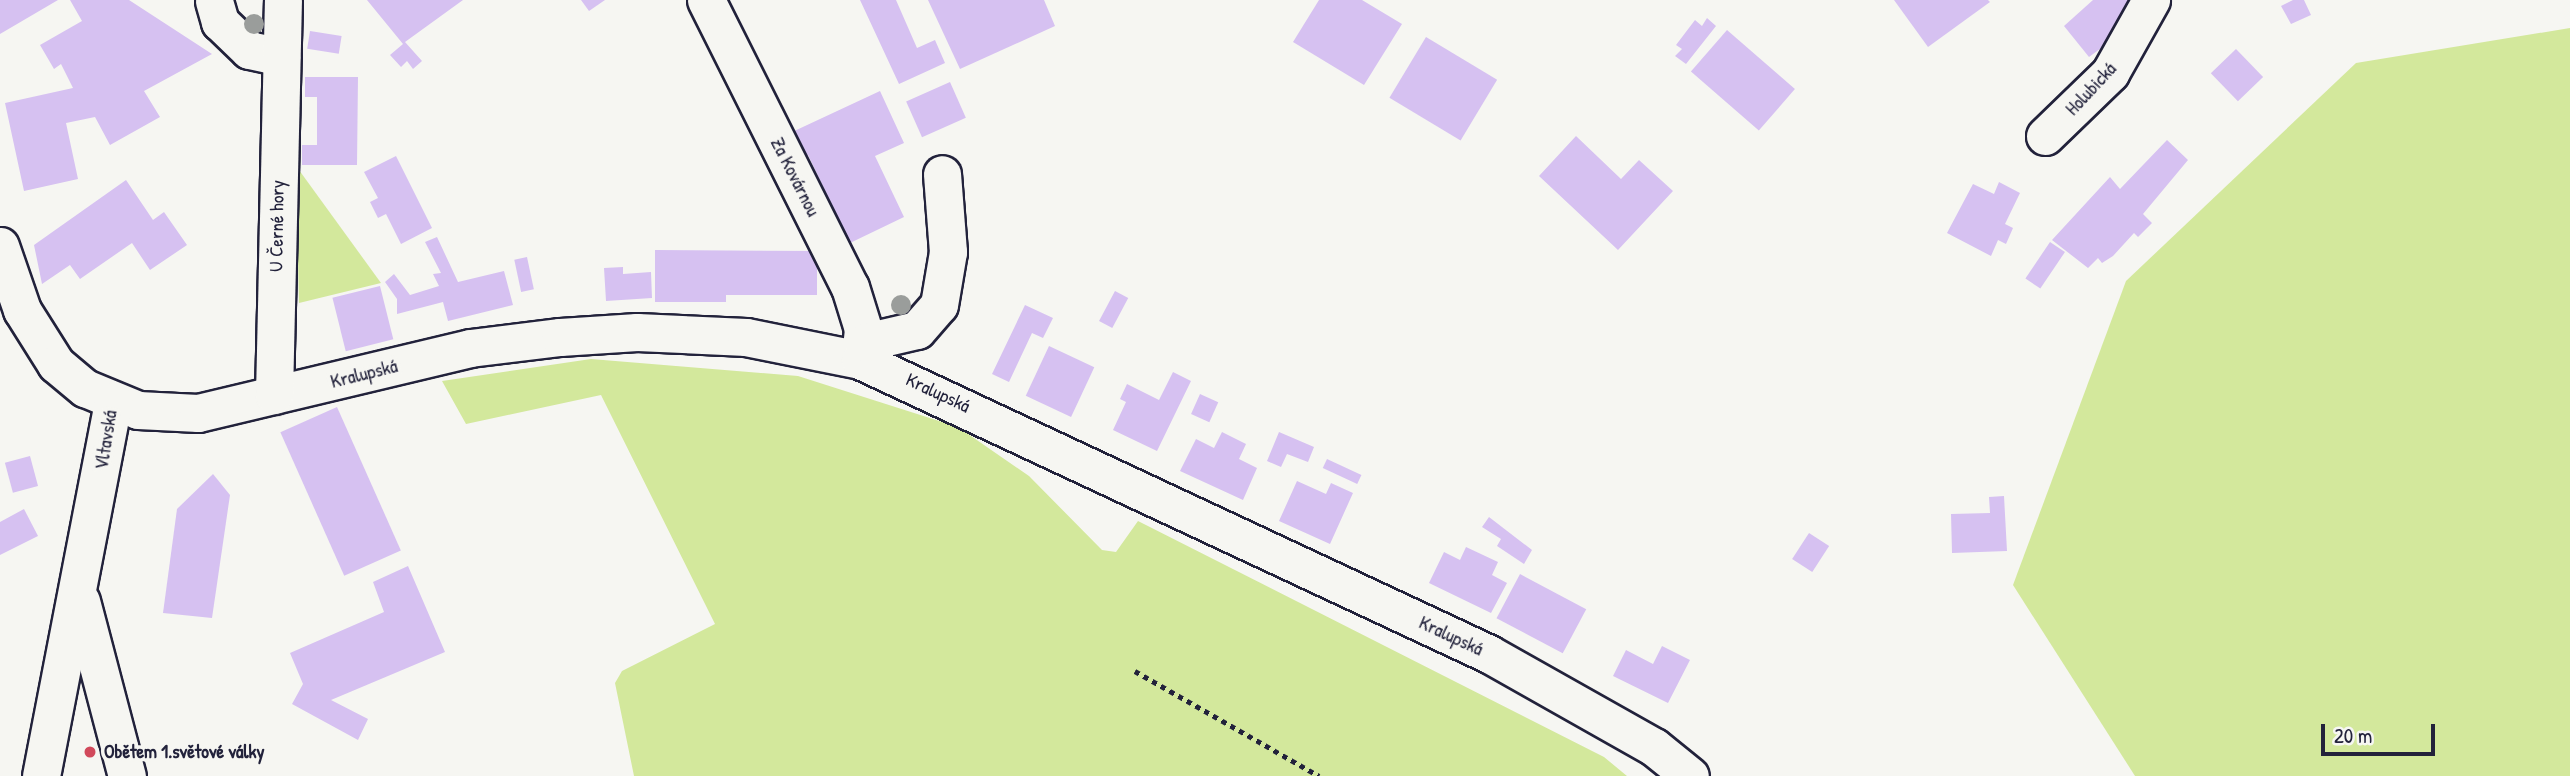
<!DOCTYPE html>
<html>
<head>
<meta charset="utf-8">
<style>
  body { margin:0 }
  #map { position:relative; width:2570px; height:776px; overflow:hidden; background:#f6f6f2; font-family:"Patrick Hand",sans-serif }
  div>[style] { position:absolute }
  [style*='--x'] { left:calc(var(--x)*1px); top:calc(var(--y)*1px); width:calc(var(--w)*1px); rotate:calc(var(--a)*1deg) }
  .green>* { inset:0; background:#d3e89c }
  .building>* { inset:0; background:#d6c1f1; transform-origin:0 0 }
  .path>* { height:4.5px; margin-top:-2.25px; transform-origin:0; background:repeating-linear-gradient(90deg,#22223b 0 5px,transparent 0 10px) }
  .roads { filter:drop-shadow(2px 0 #22223b) drop-shadow(-2px 0 #22223b) drop-shadow(0 2px #22223b) drop-shadow(0 -2px #22223b) }
  .minor>* { height:37px; margin:-18.5px; padding:0 18.5px; transform-origin:18.5px; border-radius:18.5px; background:#f6f6f2 }
  .trees>* { width:20px; height:20px; margin:-10px; border-radius:50%; background:#9a9d9b }
  .dots>* { width:19px; height:19px; translate:-50% -50%; box-sizing:border-box; border:4px solid #f6f6f2; border-radius:50% }
  span { translate:-50% -50%; white-space:nowrap; text-align:center; line-height:1.15; -webkit-text-stroke:7px #f6f6f2; paint-order:stroke }
  .street-label { font-size:19px; color:#22223b }
  .poi-label { font-size:19px; color:#22223b; font-weight:700 }
  .left { translate:0 -50%; text-align:left }
  .scale { position:absolute; left:2321px; top:724px; width:114px; height:32px; box-sizing:border-box; border:4px solid #22223b; border-top:0; padding-left:9px; font-size:21px; line-height:24px; white-space:nowrap; color:#22223b; -webkit-text-stroke:5px #f6f6f2; paint-order:stroke }
</style>
</head>
<body>
<div id="map">
  <div class="green">
    <i style="clip-path:polygon(2570px 28px,2570px 776px,2135px 776px,2013px 585px,2126px 281px,2356px 63px)"></i>
    <i style="clip-path:polygon(296px 170px,299px 170px,381px 283px,299px 303px)"></i>
    <i style="clip-path:polygon(591px 359px,798px 376px,958px 427px,1029px 476px,1102px 550px,1116px 552px,1138px 521px,1604px 757px,1627px 776px,634px 776px,615px 683px,622px 671px,715px 624px,601px 395px,466px 424px,442px 381px)"></i>
  </div>
  <div class="building">
    <i style="clip-path:polygon(0 0,58px 0,0 34px)"></i>
    <i style="clip-path:polygon(70px 0,129px 0,212px 54px,144px 91px,160px 117px,110px 145px,95px 117px,66px 123px,78px 179px,24px 191px,5px 103px,73px 88px,61px 64px,54px 69px,40px 45px,82px 21px)"></i>
    <i style="clip-path:polygon(367px 0,463px 0,405px 42px,422px 61px,413px 69px,407px 61px,401px 67px,390px 55px,403px 44px)"></i>
    <i style="clip-path:polygon(581px 0,605px 0,589px 11px)"></i>
    <i style="clip-path:polygon(860px 0,896px 0,917px 48px,935px 40px,945px 63px,899px 84px)"></i>
    <i style="clip-path:polygon(928px 0,1044px 0,1055px 26px,960px 69px)"></i>
    <i style="clip-path:polygon(1319px 0,1362px 0,1402px 24px,1364px 85px,1293px 42px)"></i>
    <i style="clip-path:polygon(1894px 0,1988px 0,1990px 2px,1928px 47px)"></i>
    <i style="clip-path:polygon(2093px 0,2141px 0,2127px 29px,2089px 57px,2064px 26px)"></i>
    <i style="clip-path:polygon(2293px 0,2304px 0,2311px 15px,2291px 24px,2281px 6px)"></i>
    <i style="clip-path:polygon(1707px 18px,1716px 26px,1686px 64px,1675px 56px,1682px 49px,1676px 45px,1695px 20px,1702px 26px)"></i>
    <i style="left:1727px;top:30px;width:90px;height:55px;rotate:41deg"></i>
    <i style="left:310px;top:31px;width:32px;height:18px;rotate:9deg"></i>
    <i style="left:1426px;top:37px;width:83px;height:71px;rotate:31deg"></i>
    <i style="left:2236px;top:49px;width:39px;height:35px;rotate:46deg"></i>
    <i style="clip-path:polygon(305px 77px,358px 77px,357px 165px,302px 165px,302px 145px,317px 145px,317px 97px,305px 97px)"></i>
    <i style="left:950px;top:82px;width:39px;height:48px;rotate:66deg"></i>
    <i style="clip-path:polygon(880px 91px,904px 143px,875px 156px,904px 217px,850px 243px,808px 155px,801px 158px,790px 133px)"></i>
    <i style="clip-path:polygon(1576px 136px,1621px 179px,1639px 160px,1673px 191px,1618px 250px,1539px 176px)"></i>
    <i style="clip-path:polygon(2167px 140px,2188px 160px,2143px 214px,2152px 223px,2138px 237px,2134px 233px,2113px 256px,2102px 263px,2098px 258px,2088px 268px,2052px 240px,2110px 177px,2120px 189px)"></i>
    <i style="clip-path:polygon(396px 156px,432px 228px,401px 244px,386px 214px,378px 218px,370px 202px,378px 198px,364px 172px)"></i>
    <i style="clip-path:polygon(126px 180px,153px 220px,164px 212px,187px 245px,150px 270px,132px 243px,80px 279px,70px 265px,42px 284px,34px 245px)"></i>
    <i style="clip-path:polygon(1999px 182px,2020px 193px,2005px 224px,2013px 228px,2006px 244px,1998px 240px,1991px 256px,1947px 233px,1973px 184px,1994px 194px)"></i>
    <i style="clip-path:polygon(437px 237px,458px 282px,504px 271px,513px 305px,448px 321px,443px 302px,397px 314px,397px 299px,385px 282px,394px 274px,410px 295px,439px 286px,433px 274px,441px 273px,425px 242px)"></i>
    <i style="left:2050px;top:242px;width:18px;height:44px;rotate:34deg"></i>
    <i style="clip-path:polygon(655px 250px,817px 251px,817px 295px,726px 295px,726px 302px,655px 302px)"></i>
    <i style="left:527px;top:257px;width:33px;height:13px;rotate:78deg"></i>
    <i style="clip-path:polygon(623px 267px,623px 274px,651px 272px,652px 298px,606px 301px,604px 268px)"></i>
    <i style="left:380px;top:286px;width:55px;height:49px;rotate:76deg"></i>
    <i style="left:1115px;top:291px;width:15px;height:34px;rotate:28deg"></i>
    <i style="clip-path:polygon(1025px 305px,1053px 318px,1043px 338px,1032px 333px,1009px 382px,992px 374px)"></i>
    <i style="left:1049px;top:346px;width:50px;height:55px;rotate:25deg"></i>
    <i style="clip-path:polygon(1173px 372px,1191px 381px,1157px 451px,1113px 430px,1126px 402px,1120px 399px,1127px 384px,1159px 400px)"></i>
    <i style="left:1200px;top:394px;width:20px;height:22px;rotate:24deg"></i>
    <i style="left:337px;top:407px;width:157px;height:62px;rotate:66deg"></i>
    <i style="clip-path:polygon(1222px 432px,1246px 444px,1239px 459px,1257px 468px,1243px 500px,1180px 471px,1196px 439px,1214px 448px)"></i>
    <i style="clip-path:polygon(1279px 432px,1314px 447px,1308px 462px,1287px 454px,1281px 467px,1267px 461px)"></i>
    <i style="left:30px;top:456px;width:31px;height:26px;rotate:75deg"></i>
    <i style="left:1327px;top:459px;width:38px;height:10px;rotate:25deg"></i>
    <i style="clip-path:polygon(213px 474px,230px 495px,212px 618px,163px 613px,177px 509px)"></i>
    <i style="clip-path:polygon(1297px 481px,1326px 494px,1331px 483px,1353px 493px,1330px 544px,1279px 521px)"></i>
    <i style="clip-path:polygon(2004px 496px,2007px 551px,1952px 553px,1951px 514px,1990px 513px,1989px 497px)"></i>
    <i style="clip-path:polygon(24px 509px,38px 536px,0 555px,0 522px)"></i>
    <i style="clip-path:polygon(1489px 517px,1532px 550px,1524px 564px,1497px 546px,1501px 539px,1482px 527px)"></i>
    <i style="left:1809px;top:533px;width:24px;height:31px;rotate:33deg"></i>
    <i style="clip-path:polygon(1466px 547px,1498px 562px,1492px 575px,1507px 583px,1491px 613px,1429px 583px,1444px 552px,1460px 560px)"></i>
    <i style="clip-path:polygon(408px 566px,445px 652px,331px 700px,368px 719px,358px 740px,292px 704px,303px 684px,290px 653px,384px 612px,373px 582px)"></i>
    <i style="left:1520px;top:574px;width:75px;height:50px;rotate:28deg"></i>
    <i style="clip-path:polygon(1662px 646px,1690px 660px,1668px 703px,1613px 676px,1626px 650px,1653px 664px)"></i>
  </div>
  <div class="path">
    <i style="--x:1135;--y:671;--w:212;--a:29.7"></i>
  </div>
  <div class="roads">
    <div class="minor">
      <i style="--x:706;--y:0;--w:321;--a:63.4"></i>
      <i style="--x:850;--y:287;--w:44;--a:72.8"></i>
      <i style="--x:863;--y:329;--w:31;--a:96"></i>
      <i style="--x:214;--y:1;--w:22;--a:74"></i>
      <i style="--x:220;--y:22;--w:40;--a:44"></i>
      <i style="--x:249;--y:50;--w:33;--a:12"></i>
      <i style="--x:2045;--y:136;--w:91;--a:-44.1"></i>
      <i style="--x:2110;--y:73;--w:84;--a:-60.7"></i>
      <i style="--x:0;--y:246;--w:68;--a:71"></i>
      <i style="--x:22;--y:310;--w:64;--a:57.8"></i>
      <i style="--x:56;--y:364;--w:38;--a:40"></i>
      <i style="--x:85;--y:388;--w:57;--a:22.5"></i>
      <i style="--x:138;--y:410;--w:60;--a:2.9"></i>
      <i style="--x:198;--y:413;--w:280;--a:-13.4"></i>
      <i style="--x:470;--y:348;--w:91;--a:-7"></i>
      <i style="--x:560;--y:337;--w:77;--a:-3.7"></i>
      <i style="--x:637;--y:332;--w:109;--a:2.6"></i>
      <i style="--x:746;--y:337;--w:116;--a:11.4"></i>
      <i style="--x:860;--y:360;--w:694;--a:25.05"></i>
      <i style="--x:1489;--y:654;--w:189;--a:29.4"></i>
      <i style="--x:1654;--y:747;--w:46;--a:38.9"></i>
      <i style="--x:865;--y:342;--w:53;--a:-13"></i>
      <i style="--x:917;--y:330;--w:33;--a:-49"></i>
      <i style="--x:939;--y:305;--w:54;--a:-80.4"></i>
      <i style="--x:948;--y:252;--w:78;--a:-94.4"></i>
      <i style="--x:274;--y:395;--w:395;--a:-88.7"></i>
      <i style="--x:81;--y:601;--w:181;--a:75.3"></i>
      <i style="--x:41;--y:776;--w:382;--a:-79.1"></i>
    </div>
  </div>
  <div class="trees">
    <i style="left:254px;top:24px"></i>
    <i style="left:901px;top:305px"></i>
  </div>
  <div class="dots">
    <i style="left:90px;top:752px;background:#d1495b"></i>
  </div>
  <div class="street-label">
    <span style="left:2091px;top:89px;rotate:-47deg">Holubická</span>
    <span style="left:795px;top:177px;rotate:63deg">Za Kovárnou</span>
    <span style="left:277px;top:226px;rotate:-89deg">U Černé hory</span>
    <span style="left:364px;top:374px;rotate:-14deg">Kralupská</span>
    <span style="left:938px;top:393px;rotate:25deg">Kralupská</span>
    <span style="left:106px;top:440px;rotate:-81deg">Vltavská</span>
    <span style="left:1451px;top:636px;rotate:25deg">Kralupská</span>
  </div>
  <div class="poi-label">
    <span class="left" style="left:104px;top:752px">Obětem 1.světové války</span>
  </div>
  <div class="scale">20 m</div>
</div>
</body>
</html>
